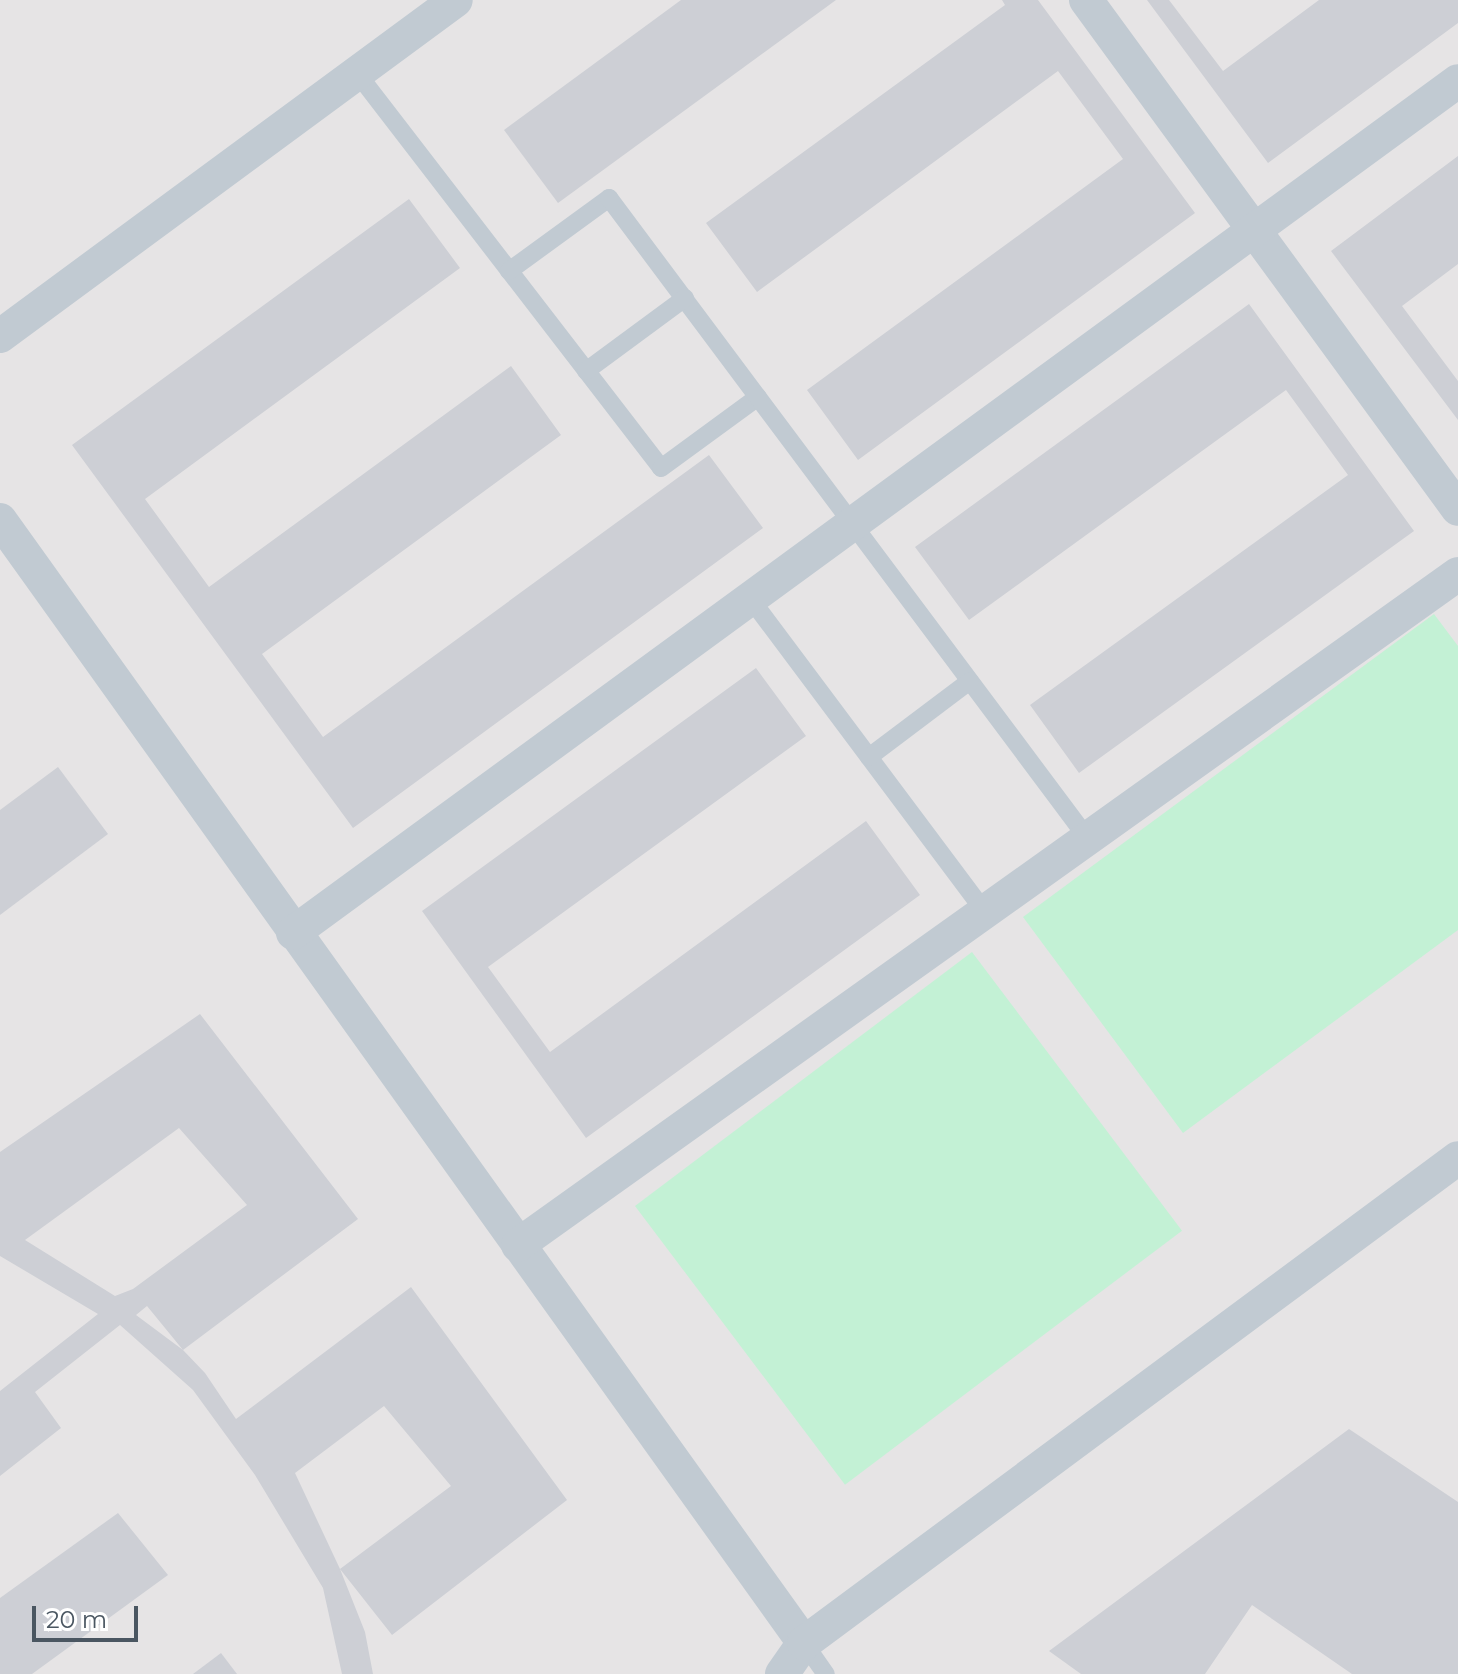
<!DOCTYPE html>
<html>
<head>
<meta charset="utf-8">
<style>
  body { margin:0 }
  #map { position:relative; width:1458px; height:1674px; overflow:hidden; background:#f5f3f3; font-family:Montserrat,sans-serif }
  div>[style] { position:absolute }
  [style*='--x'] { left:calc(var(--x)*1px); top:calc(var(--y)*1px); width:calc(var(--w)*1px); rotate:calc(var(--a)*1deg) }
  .education>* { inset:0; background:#e6e4e5; transform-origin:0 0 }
  .green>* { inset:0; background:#c3f1d5; transform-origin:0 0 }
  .building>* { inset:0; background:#cdcfd5 }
  .service>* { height:18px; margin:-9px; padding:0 9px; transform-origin:9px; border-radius:9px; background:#c1cad2 }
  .minor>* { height:34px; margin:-17px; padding:0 17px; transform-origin:17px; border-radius:17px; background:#c1cad2 }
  span { translate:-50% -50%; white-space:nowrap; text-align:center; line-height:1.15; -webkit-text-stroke:6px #fff; paint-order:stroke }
  .scale { position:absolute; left:32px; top:1606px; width:106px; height:36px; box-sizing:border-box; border:4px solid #4a5661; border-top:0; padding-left:10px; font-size:24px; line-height:28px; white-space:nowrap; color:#4a5661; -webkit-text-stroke:6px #fff; paint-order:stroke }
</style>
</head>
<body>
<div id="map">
  <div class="education">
    <i style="left:0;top:0;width:1458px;height:1674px"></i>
  </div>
  <div class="green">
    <i style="clip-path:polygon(1434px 614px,1458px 646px,1458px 930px,1183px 1133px,1023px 917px)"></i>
    <i style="left:972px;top:952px;width:349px;height:422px;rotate:53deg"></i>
  </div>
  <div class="building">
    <i style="clip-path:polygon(681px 0,836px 0,558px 203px,504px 130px)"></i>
    <i style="clip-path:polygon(1002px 0,1038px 0,1195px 213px,858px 460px,807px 390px,1123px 159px,1058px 71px,757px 292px,706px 223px,1005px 5px)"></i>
    <i style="clip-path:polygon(1147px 0,1169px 0,1223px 71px,1319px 0,1458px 0,1458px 23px,1268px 163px)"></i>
    <i style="clip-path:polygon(1458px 156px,1458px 264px,1402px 306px,1458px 381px,1458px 420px,1331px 251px)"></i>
    <i style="clip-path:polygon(409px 199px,460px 268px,145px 499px,209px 587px,511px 366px,561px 435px,262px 654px,323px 737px,709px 455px,763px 528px,353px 828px,72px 445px)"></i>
    <i style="clip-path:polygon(1249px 304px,1414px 531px,1079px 773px,1030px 705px,1348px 475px,1286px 390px,969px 620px,915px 547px)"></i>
    <i style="clip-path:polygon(756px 668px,806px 736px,488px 967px,550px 1052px,866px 821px,920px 895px,586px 1138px,422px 911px)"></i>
    <i style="clip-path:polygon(58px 767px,108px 834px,0 915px,0 810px)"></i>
    <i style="clip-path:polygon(evenodd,200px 1014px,358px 1219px,183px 1350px,147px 1306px,136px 1315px,183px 1350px,205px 1373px,236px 1419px,411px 1287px,567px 1500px,392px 1635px,340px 1569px,365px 1632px,373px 1674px,342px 1674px,323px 1588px,255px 1475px,193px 1390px,120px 1325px,35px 1392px,61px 1428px,0 1476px,0 1391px,98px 1314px,0 1256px,0 1152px,200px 1014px,179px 1128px,247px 1205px,133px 1289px,115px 1296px,25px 1240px,179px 1128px,200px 1014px,384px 1406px,451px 1486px,340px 1569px,295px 1473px,384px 1406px)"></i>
    <i style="clip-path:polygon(1349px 1429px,1458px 1502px,1458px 1674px,1352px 1674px,1252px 1605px,1205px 1674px,1081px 1674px,1049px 1651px)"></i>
    <i style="clip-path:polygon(118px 1513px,168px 1575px,32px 1674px,0 1674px,0 1598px)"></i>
    <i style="clip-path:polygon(221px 1653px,237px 1674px,193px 1674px)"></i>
  </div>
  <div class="service">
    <i style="--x:357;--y:73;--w:498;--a:52.4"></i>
    <i style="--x:661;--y:468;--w:120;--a:-36.2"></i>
    <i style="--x:509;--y:271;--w:124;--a:-36.1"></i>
    <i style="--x:609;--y:198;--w:800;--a:53.23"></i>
    <i style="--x:586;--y:371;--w:123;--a:-36.4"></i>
    <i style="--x:750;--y:598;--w:392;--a:53.2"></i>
    <i style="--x:869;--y:757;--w:126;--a:-37"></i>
    <i style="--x:804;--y:1643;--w:38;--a:55"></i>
  </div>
  <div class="minor">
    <i style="--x:1086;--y:0;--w:630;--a:53.84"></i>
    <i style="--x:0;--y:336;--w:566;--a:-36.38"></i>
    <i style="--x:0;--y:520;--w:1381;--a:54.4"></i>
    <i style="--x:293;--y:933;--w:1443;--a:-36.18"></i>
    <i style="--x:518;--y:1245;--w:1155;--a:-35.52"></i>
    <i style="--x:782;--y:1674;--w:38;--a:-55"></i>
    <i style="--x:804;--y:1643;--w:814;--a:-36.56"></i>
  </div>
  <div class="scale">20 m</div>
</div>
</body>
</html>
